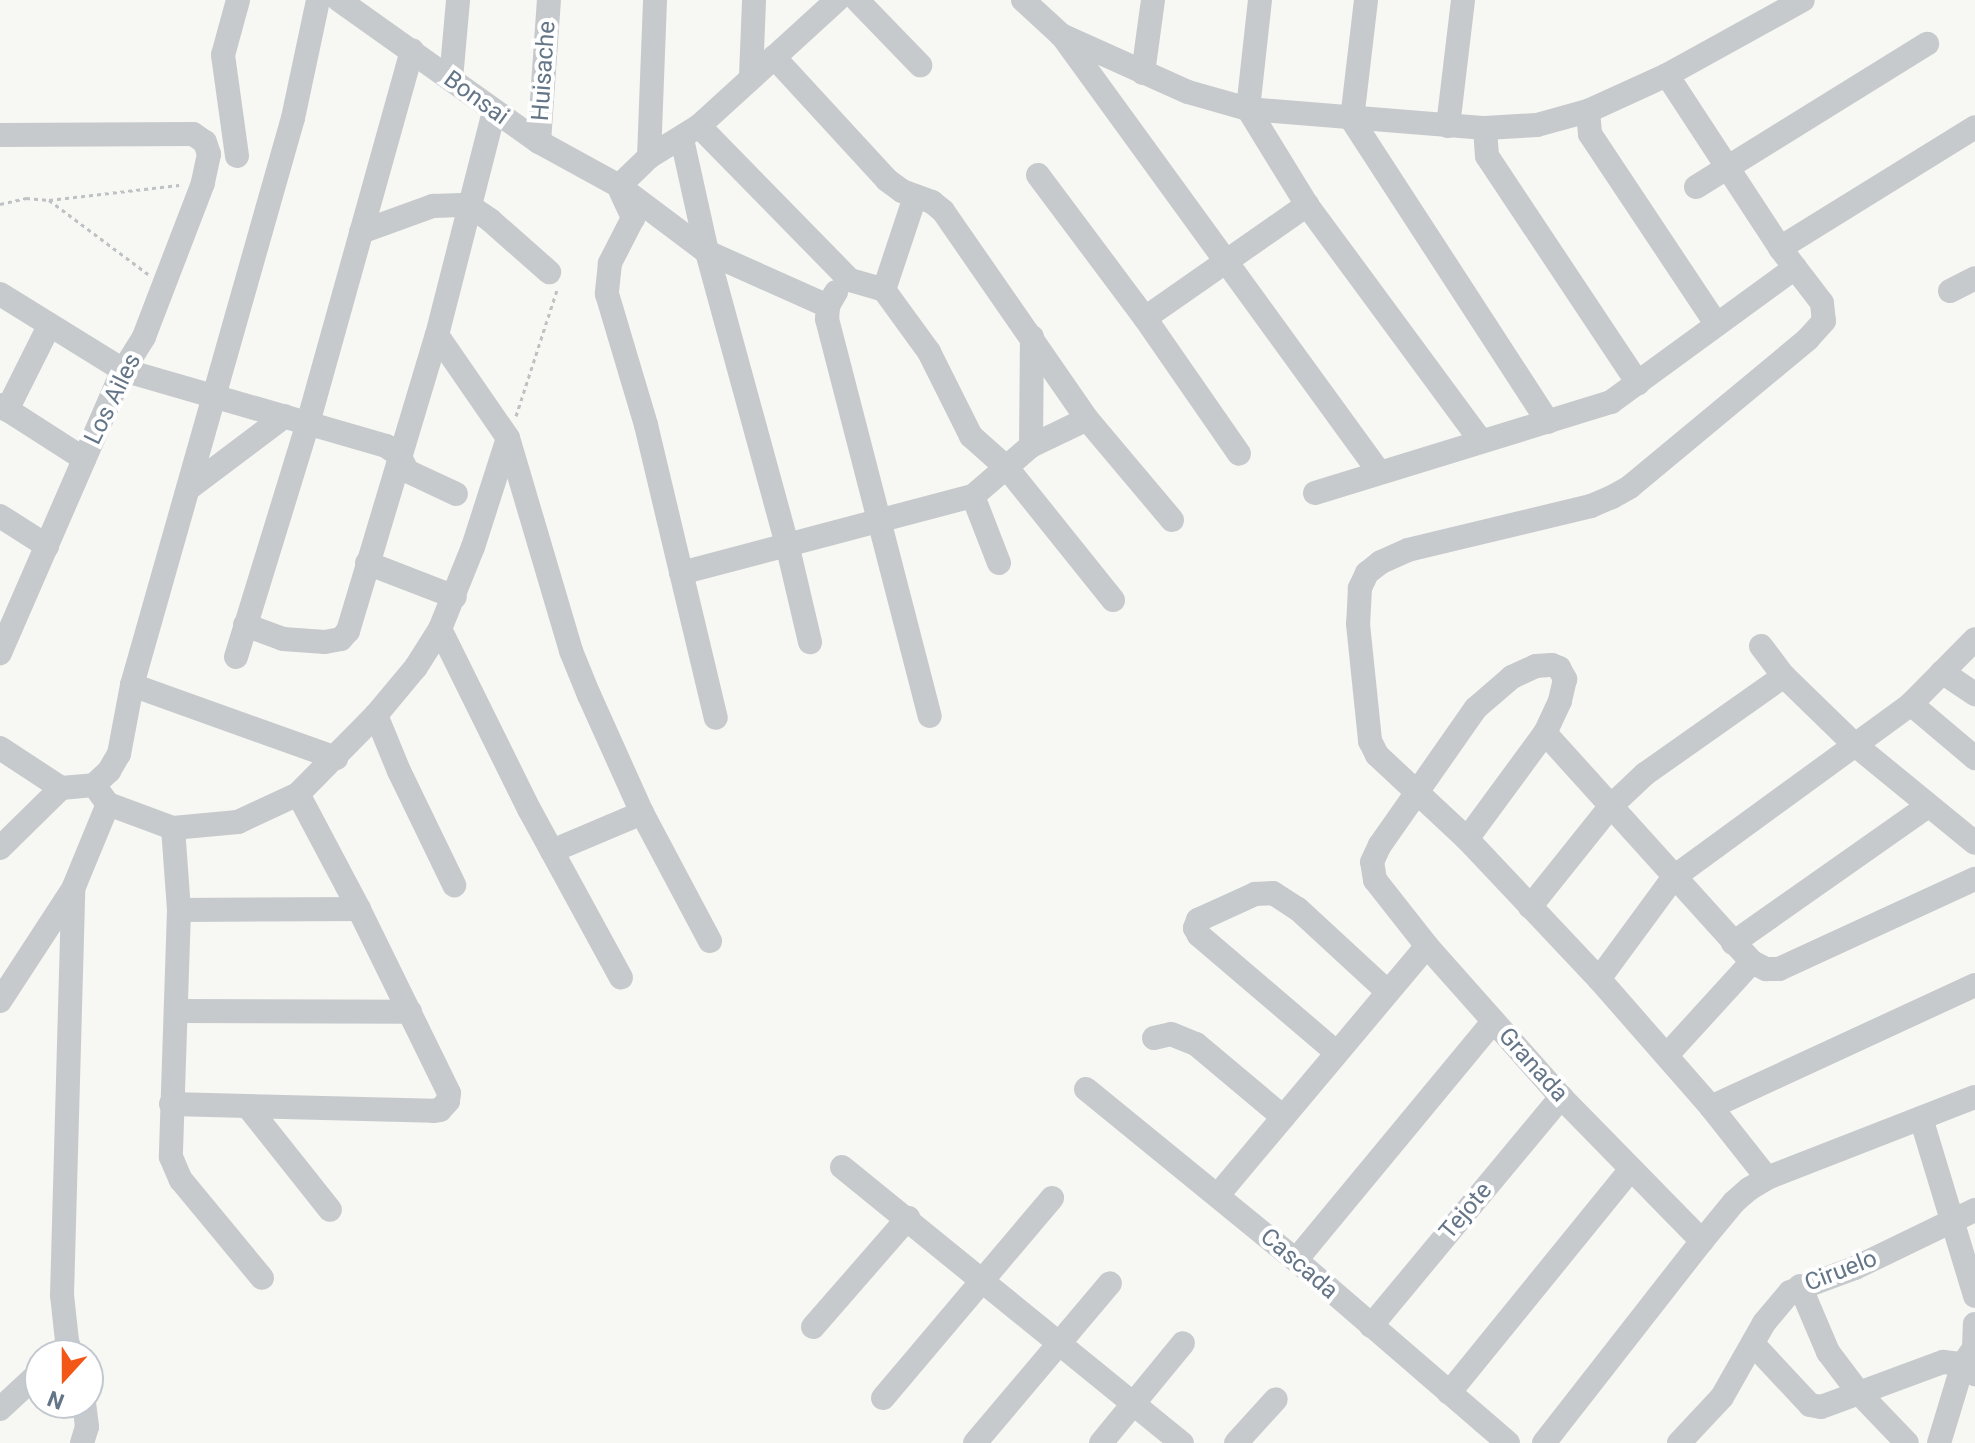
<!DOCTYPE html>
<html>
<head>
<meta charset="utf-8">
<style>
  body { margin:0 }
  #map { position:relative; width:1975px; height:1443px; overflow:hidden; background:#f7f7f3; font-family:Roboto,sans-serif }
  div>[style] { position:absolute }
  [style*='--x'] { left:calc(var(--x)*1px); top:calc(var(--y)*1px); width:calc(var(--w)*1px); rotate:calc(var(--a)*1deg) }
  .path>* { height:3px; margin-top:-1.5px; transform-origin:0; background:repeating-linear-gradient(90deg,#bfc2c4 0 4px,transparent 0 8px) }
  .minor>* { height:24px; margin:-12px; padding:0 12px; transform-origin:12px; border-radius:12px; background:#c6cacd }
  span { translate:-50% -50%; white-space:nowrap; text-align:center; line-height:1.15; -webkit-text-stroke:8px #fff; paint-order:stroke }
  .street-label { font-size:24px; color:#637587 }
  .north { position:absolute; left:24px; top:1339px; width:80px; height:80px; box-sizing:border-box; background:#fff; border:2px solid #c1c8cf; border-radius:50%; rotate:201deg; font-size:22px; font-weight:700; line-height:32px; text-align:center; color:#637587 }
  .north::after { content:''; display:block; margin:auto; width:28px; height:36px; background:#f25718; clip-path:polygon(50% 0,100% 100%,50% 72%,0 100%) }
</style>
</head>
<body>
<div id="map">
  <div class="path">
    <i style="--x:49;--y:200;--w:124;--a:36.8"></i>
    <i style="--x:0;--y:204;--w:27;--a:-13"></i>
    <i style="--x:26;--y:198;--w:23;--a:5"></i>
    <i style="--x:49;--y:200;--w:131;--a:-6.6"></i>
    <i style="--x:516;--y:416;--w:133;--a:-72"></i>
  </div>
  <div class="minor">
    <i style="--x:339;--y:0;--w:245;--a:35.4"></i>
    <i style="--x:539;--y:142;--w:91;--a:28.8"></i>
    <i style="--x:619;--y:186;--w:110;--a:36.9"></i>
    <i style="--x:707;--y:252;--w:133;--a:24.1"></i>
    <i style="--x:857;--y:0;--w:91;--a:45.9"></i>
    <i style="--x:1023;--y:0;--w:52;--a:42.6"></i>
    <i style="--x:1061;--y:35;--w:139;--a:24.2"></i>
    <i style="--x:1188;--y:92;--w:62;--a:15.8"></i>
    <i style="--x:1248;--y:109;--w:238;--a:4.6"></i>
    <i style="--x:1485;--y:128;--w:52;--a:-3.3"></i>
    <i style="--x:1537;--y:125;--w:53;--a:-15.4"></i>
    <i style="--x:1588;--y:111;--w:87;--a:-24.5"></i>
    <i style="--x:1667;--y:75;--w:155;--a:-28.9"></i>
    <i style="--x:1260;--y:0;--w:110;--a:96.3"></i>
    <i style="--x:1248;--y:109;--w:113;--a:58.4"></i>
    <i style="--x:1307;--y:205;--w:293;--a:53.6"></i>
    <i style="--x:1366;--y:0;--w:121;--a:96.7"></i>
    <i style="--x:1352;--y:120;--w:360;--a:57"></i>
    <i style="--x:1063;--y:37;--w:538;--a:54"></i>
    <i style="--x:774;--y:57;--w:167;--a:47.4"></i>
    <i style="--x:887;--y:180;--w:19;--a:36"></i>
    <i style="--x:902;--y:191;--w:32;--a:20"></i>
    <i style="--x:932;--y:202;--w:14;--a:39"></i>
    <i style="--x:943;--y:211;--w:253;--a:55.3"></i>
    <i style="--x:1087;--y:419;--w:132;--a:49.9"></i>
    <i style="--x:1143;--y:73;--w:74;--a:-82.2"></i>
    <i style="--x:1667;--y:75;--w:207;--a:56.8"></i>
    <i style="--x:1780;--y:248;--w:69;--a:52.6"></i>
    <i style="--x:1822;--y:303;--w:18;--a:84"></i>
    <i style="--x:1824;--y:321;--w:24;--a:132"></i>
    <i style="--x:1808;--y:339;--w:231;--a:140.3"></i>
    <i style="--x:1630;--y:487;--w:21;--a:151"></i>
    <i style="--x:1612;--y:497;--w:23;--a:157"></i>
    <i style="--x:1591;--y:506;--w:188;--a:166.5"></i>
    <i style="--x:1408;--y:550;--w:30;--a:156"></i>
    <i style="--x:1381;--y:562;--w:18;--a:142"></i>
    <i style="--x:1367;--y:573;--w:17;--a:115"></i>
    <i style="--x:1360;--y:588;--w:36;--a:93"></i>
    <i style="--x:1358;--y:624;--w:118;--a:84.1"></i>
    <i style="--x:1370;--y:741;--w:16;--a:63"></i>
    <i style="--x:1377;--y:755;--w:123;--a:43"></i>
    <i style="--x:1467;--y:839;--w:192;--a:46.7"></i>
    <i style="--x:1599;--y:979;--w:170;--a:48.8"></i>
    <i style="--x:1711;--y:1107;--w:90;--a:51.7"></i>
    <i style="--x:751;--y:76;--w:76;--a:-87.7"></i>
    <i style="--x:451;--y:79;--w:79;--a:-84.9"></i>
    <i style="--x:1588;--y:111;--w:23;--a:85"></i>
    <i style="--x:1590;--y:134;--w:228;--a:56.4"></i>
    <i style="--x:699;--y:126;--w:216;--a:45.6"></i>
    <i style="--x:850;--y:280;--w:35;--a:16"></i>
    <i style="--x:884;--y:290;--w:77;--a:54"></i>
    <i style="--x:929;--y:352;--w:94;--a:63.4"></i>
    <i style="--x:971;--y:436;--w:50;--a:41.7"></i>
    <i style="--x:1008;--y:469;--w:168;--a:51.3"></i>
    <i style="--x:1448;--y:126;--w:127;--a:-83.2"></i>
    <i style="--x:1485;--y:128;--w:28;--a:86"></i>
    <i style="--x:1487;--y:156;--w:273;--a:56.4"></i>
    <i style="--x:0;--y:135;--w:193;--a:-0.3"></i>
    <i style="--x:193;--y:134;--w:14;--a:34"></i>
    <i style="--x:205;--y:142;--w:13;--a:72"></i>
    <i style="--x:209;--y:154;--w:30;--a:102"></i>
    <i style="--x:203;--y:183;--w:165;--a:111"></i>
    <i style="--x:144;--y:337;--w:39;--a:122"></i>
    <i style="--x:123;--y:370;--w:309;--a:113.5"></i>
    <i style="--x:682;--y:139;--w:116;--a:77.5"></i>
    <i style="--x:707;--y:252;--w:303;--a:74.7"></i>
    <i style="--x:787;--y:544;--w:101;--a:76.8"></i>
    <i style="--x:539;--y:142;--w:142;--a:-86"></i>
    <i style="--x:237;--y:156;--w:102;--a:-97.9"></i>
    <i style="--x:223;--y:55;--w:57;--a:-74.7"></i>
    <i style="--x:649;--y:157;--w:157;--a:-87.8"></i>
    <i style="--x:1038;--y:175;--w:179;--a:53.2"></i>
    <i style="--x:1145;--y:318;--w:165;--a:55.3"></i>
    <i style="--x:619;--y:186;--w:42;--a:-44"></i>
    <i style="--x:649;--y:157;--w:59;--a:-31.8"></i>
    <i style="--x:699;--y:126;--w:187;--a:-42.4"></i>
    <i style="--x:1696;--y:187;--w:272;--a:-31.8"></i>
    <i style="--x:621;--y:192;--w:29;--a:65"></i>
    <i style="--x:633;--y:218;--w:51;--a:117.1"></i>
    <i style="--x:610;--y:263;--w:31;--a:96"></i>
    <i style="--x:607;--y:294;--w:137;--a:73.4"></i>
    <i style="--x:646;--y:425;--w:301;--a:76.6"></i>
    <i style="--x:361;--y:232;--w:77;--a:-19.9"></i>
    <i style="--x:433;--y:206;--w:35;--a:-2"></i>
    <i style="--x:468;--y:205;--w:27;--a:34"></i>
    <i style="--x:490;--y:220;--w:79;--a:41.4"></i>
    <i style="--x:1780;--y:248;--w:229;--a:-31.8"></i>
    <i style="--x:884;--y:290;--w:98;--a:-71.6"></i>
    <i style="--x:1950;--y:291;--w:28;--a:-27"></i>
    <i style="--x:836;--y:292;--w:16;--a:120"></i>
    <i style="--x:828;--y:306;--w:13;--a:94"></i>
    <i style="--x:827;--y:319;--w:410;--a:75.5"></i>
    <i style="--x:0;--y:294;--w:145;--a:31.7"></i>
    <i style="--x:123;--y:370;--w:274;--a:16.1"></i>
    <i style="--x:386;--y:446;--w:16;--a:35"></i>
    <i style="--x:399;--y:455;--w:18;--a:63"></i>
    <i style="--x:407;--y:471;--w:54;--a:25.1"></i>
    <i style="--x:1145;--y:318;--w:198;--a:-34.9"></i>
    <i style="--x:437;--y:335;--w:125;--a:55.4"></i>
    <i style="--x:508;--y:438;--w:222;--a:73.5"></i>
    <i style="--x:571;--y:651;--w:48;--a:67.8"></i>
    <i style="--x:589;--y:695;--w:129;--a:65.8"></i>
    <i style="--x:642;--y:813;--w:145;--a:62"></i>
    <i style="--x:0;--y:405;--w:100;--a:32.7"></i>
    <i style="--x:7;--y:410;--w:94;--a:-63.4"></i>
    <i style="--x:1031;--y:446;--w:109;--a:-89.5"></i>
    <i style="--x:188;--y:489;--w:121;--a:-37"></i>
    <i style="--x:1315;--y:493;--w:310;--a:-17.1"></i>
    <i style="--x:1611;--y:402;--w:228;--a:-36.1"></i>
    <i style="--x:0;--y:516;--w:56;--a:32.6"></i>
    <i style="--x:367;--y:563;--w:94;--a:21.1"></i>
    <i style="--x:999;--y:563;--w:72;--a:-111.2"></i>
    <i style="--x:973;--y:496;--w:77;--a:-40.8"></i>
    <i style="--x:1031;--y:446;--w:62;--a:-25.7"></i>
    <i style="--x:681;--y:573;--w:302;--a:-14.8"></i>
    <i style="--x:245;--y:625;--w:40;--a:20.2"></i>
    <i style="--x:283;--y:639;--w:42;--a:4.1"></i>
    <i style="--x:325;--y:642;--w:16;--a:-11"></i>
    <i style="--x:341;--y:639;--w:11;--a:-49"></i>
    <i style="--x:348;--y:631;--w:309;--a:-73.3"></i>
    <i style="--x:437;--y:335;--w:230;--a:-75.7"></i>
    <i style="--x:440;--y:629;--w:201;--a:63.7"></i>
    <i style="--x:529;--y:809;--w:192;--a:61.4"></i>
    <i style="--x:1761;--y:646;--w:38;--a:53"></i>
    <i style="--x:1784;--y:676;--w:98;--a:44.2"></i>
    <i style="--x:1854;--y:744;--w:156;--a:39.3"></i>
    <i style="--x:236;--y:657;--w:245;--a:-72.9"></i>
    <i style="--x:308;--y:423;--w:387;--a:-74.4"></i>
    <i style="--x:1942;--y:672;--w:40;--a:34"></i>
    <i style="--x:132;--y:685;--w:217;--a:19.7"></i>
    <i style="--x:1911;--y:704;--w:84;--a:40.2"></i>
    <i style="--x:376;--y:715;--w:61;--a:67.7"></i>
    <i style="--x:399;--y:771;--w:127;--a:64.2"></i>
    <i style="--x:0;--y:748;--w:73;--a:33.3"></i>
    <i style="--x:61;--y:788;--w:33;--a:-5"></i>
    <i style="--x:94;--y:785;--w:24;--a:54"></i>
    <i style="--x:108;--y:804;--w:69;--a:20.3"></i>
    <i style="--x:173;--y:828;--w:65;--a:-5.3"></i>
    <i style="--x:238;--y:822;--w:66;--a:-25"></i>
    <i style="--x:298;--y:794;--w:111;--a:-45.4"></i>
    <i style="--x:376;--y:715;--w:62;--a:-50.2"></i>
    <i style="--x:416;--y:667;--w:45;--a:-57.7"></i>
    <i style="--x:440;--y:629;--w:88;--a:-68.1"></i>
    <i style="--x:473;--y:547;--w:114;--a:-72.2"></i>
    <i style="--x:94;--y:785;--w:21;--a:-43"></i>
    <i style="--x:109;--y:771;--w:20;--a:-60"></i>
    <i style="--x:119;--y:754;--w:70;--a:-79.3"></i>
    <i style="--x:132;--y:685;--w:589;--a:-74.15"></i>
    <i style="--x:293;--y:118;--w:121;--a:-78"></i>
    <i style="--x:173;--y:828;--w:82;--a:85.8"></i>
    <i style="--x:179;--y:910;--w:247;--a:91.9"></i>
    <i style="--x:171;--y:1157;--w:25;--a:67"></i>
    <i style="--x:181;--y:1180;--w:127;--a:50.4"></i>
    <i style="--x:1467;--y:839;--w:132;--a:-53.7"></i>
    <i style="--x:0;--y:848;--w:86;--a:-44.5"></i>
    <i style="--x:552;--y:851;--w:98;--a:-22.9"></i>
    <i style="--x:1530;--y:907;--w:128;--a:-51.3"></i>
    <i style="--x:1610;--y:807;--w:48;--a:-43.3"></i>
    <i style="--x:1645;--y:774;--w:170;--a:-35.2"></i>
    <i style="--x:179;--y:910;--w:180;--a:-0.3"></i>
    <i style="--x:1733;--y:943;--w:238;--a:-35.1"></i>
    <i style="--x:1599;--y:979;--w:127;--a:-53.7"></i>
    <i style="--x:1674;--y:877;--w:293;--a:-36.1"></i>
    <i style="--x:1911;--y:704;--w:91;--a:-45.4"></i>
    <i style="--x:0;--y:1001;--w:134;--a:-56.9"></i>
    <i style="--x:73;--y:889;--w:92;--a:-67.6"></i>
    <i style="--x:177;--y:1011;--w:233;--a:0.2"></i>
    <i style="--x:1154;--y:1038;--w:17;--a:-13"></i>
    <i style="--x:1171;--y:1034;--w:27;--a:22"></i>
    <i style="--x:1196;--y:1044;--w:114;--a:40"></i>
    <i style="--x:1337;--y:1053;--w:182;--a:-139.5"></i>
    <i style="--x:1199;--y:935;--w:8;--a:-120"></i>
    <i style="--x:1195;--y:928;--w:9;--a:-69"></i>
    <i style="--x:1198;--y:920;--w:63;--a:-24.5"></i>
    <i style="--x:1255;--y:894;--w:18;--a:-3"></i>
    <i style="--x:1273;--y:893;--w:30;--a:33"></i>
    <i style="--x:1298;--y:909;--w:122;--a:42.7"></i>
    <i style="--x:1667;--y:1055;--w:126;--a:-47.6"></i>
    <i style="--x:1752;--y:962;--w:16;--a:27"></i>
    <i style="--x:1766;--y:969;--w:13;--a:0"></i>
    <i style="--x:1779;--y:969;--w:216;--a:-24.7"></i>
    <i style="--x:1086;--y:1089;--w:271;--a:39.2"></i>
    <i style="--x:1296;--y:1260;--w:280;--a:40.8"></i>
    <i style="--x:171;--y:1104;--w:262;--a:1.5"></i>
    <i style="--x:433;--y:1111;--w:7;--a:-8"></i>
    <i style="--x:440;--y:1110;--w:12;--a:-48"></i>
    <i style="--x:448;--y:1101;--w:8;--a:-83"></i>
    <i style="--x:449;--y:1093;--w:205;--a:-116.1"></i>
    <i style="--x:359;--y:909;--w:130;--a:-117.9"></i>
    <i style="--x:1711;--y:1107;--w:291;--a:-24.8"></i>
    <i style="--x:249;--y:1108;--w:130;--a:51.5"></i>
    <i style="--x:1921;--y:1118;--w:186;--a:73.1"></i>
    <i style="--x:842;--y:1167;--w:438;--a:39.1"></i>
    <i style="--x:1218;--y:1195;--w:325;--a:-50"></i>
    <i style="--x:1702;--y:1241;--w:202;--a:-134.4"></i>
    <i style="--x:1561;--y:1097;--w:202;--a:-131.6"></i>
    <i style="--x:1427;--y:946;--w:84;--a:-128.2"></i>
    <i style="--x:1375;--y:880;--w:18;--a:-99"></i>
    <i style="--x:1372;--y:862;--w:19;--a:-65"></i>
    <i style="--x:1380;--y:845;--w:167;--a:-55"></i>
    <i style="--x:1476;--y:708;--w:48;--a:-40.7"></i>
    <i style="--x:1512;--y:677;--w:26;--a:-25"></i>
    <i style="--x:1536;--y:666;--w:16;--a:-4"></i>
    <i style="--x:1552;--y:665;--w:8;--a:23"></i>
    <i style="--x:1559;--y:668;--w:13;--a:61"></i>
    <i style="--x:1565;--y:679;--w:23;--a:103"></i>
    <i style="--x:1560;--y:701;--w:35;--a:115"></i>
    <i style="--x:1545;--y:733;--w:309;--a:47.9"></i>
    <i style="--x:1296;--y:1260;--w:310;--a:-50.4"></i>
    <i style="--x:1800;--y:1286;--w:72;--a:67"></i>
    <i style="--x:1828;--y:1352;--w:51;--a:52.9"></i>
    <i style="--x:1859;--y:1393;--w:90;--a:-20.3"></i>
    <i style="--x:1943;--y:1362;--w:20;--a:6"></i>
    <i style="--x:1963;--y:1364;--w:16;--a:40"></i>
    <i style="--x:1371;--y:1326;--w:298;--a:-50.3"></i>
    <i style="--x:813;--y:1327;--w:145;--a:-48.9"></i>
    <i style="--x:1753;--y:1344;--w:83;--a:46.9"></i>
    <i style="--x:1810;--y:1405;--w:11;--a:10"></i>
    <i style="--x:1821;--y:1407;--w:40;--a:-20.2"></i>
    <i style="--x:1859;--y:1393;--w:69;--a:46.2"></i>
    <i style="--x:72;--y:1355;--w:15;--a:-110"></i>
    <i style="--x:67;--y:1341;--w:46;--a:-96.2"></i>
    <i style="--x:62;--y:1295;--w:406;--a:-88.4"></i>
    <i style="--x:1449;--y:1393;--w:287;--a:-50.9"></i>
    <i style="--x:883;--y:1398;--w:262;--a:-49.8"></i>
    <i style="--x:0;--y:1409;--w:54;--a:-42.8"></i>
    <i style="--x:82;--y:1443;--w:17;--a:-73"></i>
    <i style="--x:87;--y:1427;--w:24;--a:-97"></i>
    <i style="--x:975;--y:1443;--w:209;--a:-49.8"></i>
    <i style="--x:1101;--y:1443;--w:129;--a:-50.6"></i>
    <i style="--x:1236;--y:1443;--w:59;--a:-47.7"></i>
    <i style="--x:1544;--y:1443;--w:256;--a:-52"></i>
    <i style="--x:1702;--y:1241;--w:50;--a:-50.6"></i>
    <i style="--x:1734;--y:1202;--w:20;--a:-41"></i>
    <i style="--x:1749;--y:1189;--w:21;--a:-31"></i>
    <i style="--x:1767;--y:1178;--w:223;--a:-21.3"></i>
    <i style="--x:1679;--y:1443;--w:63;--a:-46.9"></i>
    <i style="--x:1722;--y:1397;--w:85;--a:-60.4"></i>
    <i style="--x:1764;--y:1323;--w:40;--a:-50"></i>
    <i style="--x:1790;--y:1292;--w:69;--a:-20.3"></i>
    <i style="--x:1855;--y:1268;--w:133;--a:-25.8"></i>
    <i style="--x:1939;--y:1443;--w:83;--a:-73.1"></i>
    <i style="--x:1963;--y:1364;--w:19;--a:-55"></i>
    <i style="--x:1974;--y:1348;--w:24;--a:-88"></i>
  </div>
  <div class="street-label">
    <span style="left:544px;top:71px;rotate:-86deg">Huisache</span>
    <span style="left:476px;top:98px;rotate:36deg">Bonsai</span>
    <span style="left:113px;top:399px;rotate:-64deg">Los Ailes</span>
    <span style="left:1533px;top:1065px;rotate:48deg">Granada</span>
    <span style="left:1466px;top:1211px;rotate:-50deg">Tejote</span>
    <span style="left:1299px;top:1264px;rotate:41deg">Cascada</span>
    <span style="left:1841px;top:1271px;rotate:-21deg">Ciruelo</span>
  </div>
  <div class="north">N</div>
</div>
</body>
</html>
